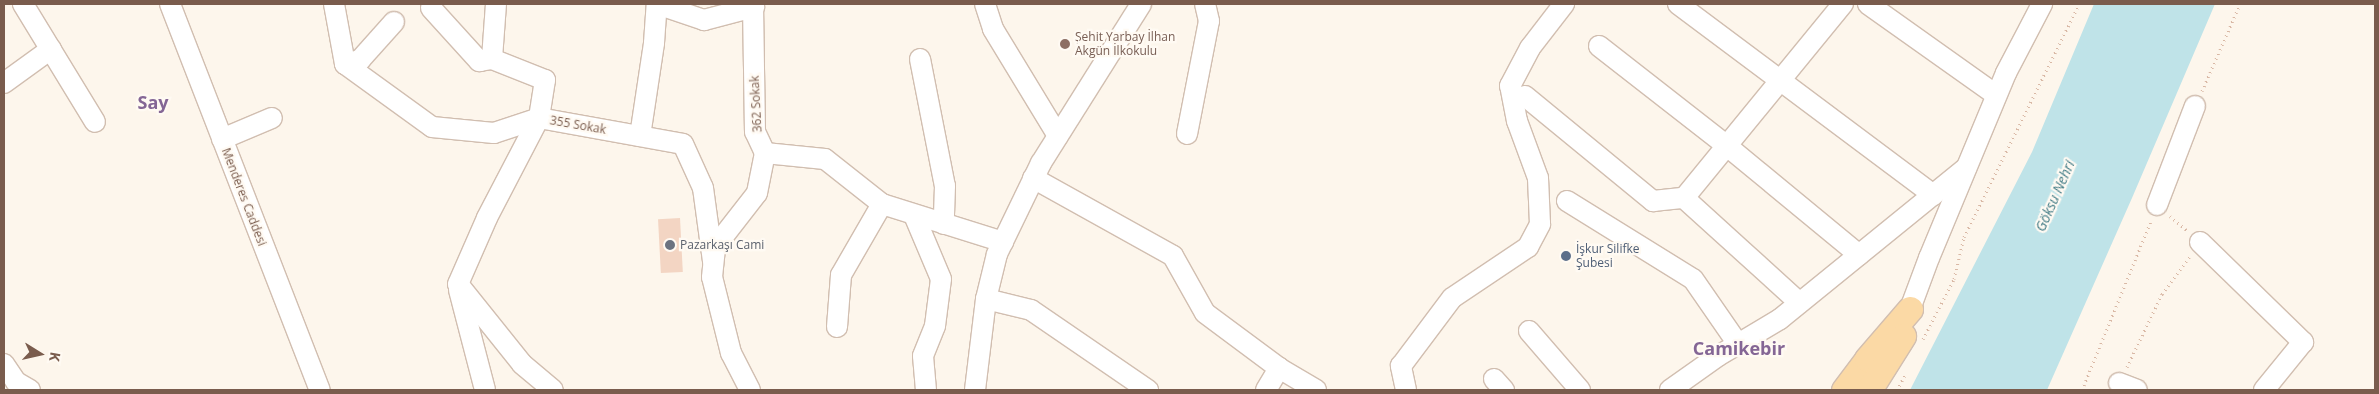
<!DOCTYPE html>
<html>
<head>
<meta charset="utf-8">
<style>
  body { margin:0 }
  #map { position:relative; width:2379px; height:394px; overflow:hidden; background:#fdf6ec; font-family:"Open Sans",sans-serif }
  div>[style] { position:absolute }
  [style*='--x'] { left:calc(var(--x)*1px); top:calc(var(--y)*1px); width:calc(var(--w)*1px); rotate:calc(var(--a)*1deg) }
  .water>* { inset:0; background:#bfe3e8 }
  .building>* { inset:0; background:#f3d5c3; transform-origin:0 0 }
  .path>* { height:3px; margin-top:-1.5px; transform-origin:0; background:repeating-linear-gradient(90deg,#d9b8a5 0 1px,transparent 0 5px) }
  .roads { filter:drop-shadow(1px 0 #d1beb0) drop-shadow(-1px 0 #d1beb0) drop-shadow(0 1px #d1beb0) drop-shadow(0 -1px #d1beb0) }
  .minor>* { height:20px; margin:-10px; padding:0 10px; transform-origin:10px; border-radius:10px; background:#fff }
  .major>* { height:25px; margin:-12.5px; padding:0 12.5px; transform-origin:12.5px; border-radius:12.5px; background:#fbd9a5 }
  .dots>* { width:14px; height:14px; translate:-50% -50%; box-sizing:border-box; border:2px solid #fffaf3; border-radius:50% }
  span { translate:-50% -50%; white-space:nowrap; text-align:center; line-height:1.15; -webkit-text-stroke:4.5px #fffaf3; paint-order:stroke }
  .education-label { font-size:12px; color:#785e54 }
  .left { translate:0 -50%; text-align:left }
  .street-label { font-size:12px; color:#7a5c4d }
  .worship-label { font-size:12px; color:#5b616d }
  .service-label { font-size:12px; color:#4e5e75 }
  .water-label { font-size:14px; color:#437c86; font-style:italic }
  .district-label { font-size:18px; color:#846695; font-weight:700 }
  .frame { position:absolute; inset:0; border:5px solid #7a5c4d; pointer-events:none }
  .north { position:absolute; left:15px; top:329px; width:50px; height:50px; -webkit-text-stroke:4px #fffaf3; paint-order:stroke; rotate:100deg; font-size:14px; font-weight:700; line-height:20px; text-align:center; color:#7a5c4d }
  .north::after { content:''; display:block; margin:auto; width:18px; height:22px; background:#7a5c4d; clip-path:polygon(50% 0,100% 100%,50% 72%,0 100%) }
</style>
</head>
<body>
<div id="map">
  <div class="water">
    <i style="clip-path:polygon(2094px 4px,2215px 4px,2132px 198px,2047px 390px,1910px 390px,2032px 152px)"></i>
  </div>
  <div class="building">
    <i style="left:680px;top:218px;width:54px;height:22px;rotate:87deg"></i>
  </div>
  <div class="path">
    <i style="--x:2202;--y:91;--w:95;--a:-66.4"></i>
    <i style="--x:2170;--y:216;--w:23;--a:40"></i>
    <i style="--x:1923;--y:339;--w:68;--a:-62.7"></i>
    <i style="--x:1954;--y:279;--w:43;--a:-76.6"></i>
    <i style="--x:1964;--y:237;--w:260;--a:-63.7"></i>
    <i style="--x:2127;--y:367;--w:81;--a:-64.4"></i>
    <i style="--x:2162;--y:294;--w:47;--a:-53.6"></i>
    <i style="--x:1897;--y:390;--w:17;--a:-62"></i>
    <i style="--x:2082;--y:390;--w:183;--a:-67.8"></i>
  </div>
  <div class="roads">
    <div class="minor">
      <i style="--x:23;--y:4;--w:138;--a:58.6"></i>
      <i style="--x:170;--y:4;--w:414;--a:68.8"></i>
      <i style="--x:334;--y:4;--w:61;--a:79.6"></i>
      <i style="--x:345;--y:64;--w:107;--a:35.9"></i>
      <i style="--x:432;--y:127;--w:62;--a:5.5"></i>
      <i style="--x:494;--y:133;--w:47;--a:-18.4"></i>
      <i style="--x:539;--y:118;--w:146;--a:10.2"></i>
      <i style="--x:683;--y:144;--w:48;--a:65.6"></i>
      <i style="--x:703;--y:188;--w:74;--a:82.2"></i>
      <i style="--x:496;--y:4;--w:55;--a:94.2"></i>
      <i style="--x:492;--y:59;--w:57;--a:21.6"></i>
      <i style="--x:545;--y:80;--w:38;--a:99"></i>
      <i style="--x:539;--y:118;--w:113;--a:117.5"></i>
      <i style="--x:487;--y:218;--w:72;--a:113.7"></i>
      <i style="--x:458;--y:284;--w:102;--a:51.3"></i>
      <i style="--x:522;--y:364;--w:40;--a:40"></i>
      <i style="--x:985;--y:4;--w:26;--a:72"></i>
      <i style="--x:993;--y:29;--w:125;--a:58.7"></i>
      <i style="--x:1678;--y:4;--w:319;--a:36.8"></i>
      <i style="--x:1868;--y:4;--w:157;--a:35.4"></i>
      <i style="--x:431;--y:8;--w:72;--a:47.8"></i>
      <i style="--x:479;--y:61;--w:13;--a:-9"></i>
      <i style="--x:1599;--y:46;--w:162;--a:38"></i>
      <i style="--x:1727;--y:146;--w:171;--a:39.5"></i>
      <i style="--x:920;--y:59;--w:129;--a:78.9"></i>
      <i style="--x:945;--y:186;--w:38;--a:92"></i>
      <i style="--x:345;--y:64;--w:16;--a:-15"></i>
      <i style="--x:360;--y:60;--w:51;--a:-48.2"></i>
      <i style="--x:4;--y:83;--w:58;--a:-35.9"></i>
      <i style="--x:1525;--y:96;--w:166;--a:39.4"></i>
      <i style="--x:1653;--y:201;--w:31;--a:-6"></i>
      <i style="--x:1684;--y:198;--w:156;--a:42.2"></i>
      <i style="--x:1187;--y:134;--w:115;--a:-79"></i>
      <i style="--x:1209;--y:21;--w:17;--a:-103"></i>
      <i style="--x:640;--y:136;--w:94;--a:-81.4"></i>
      <i style="--x:654;--y:43;--w:39;--a:-86"></i>
      <i style="--x:657;--y:4;--w:50;--a:18.8"></i>
      <i style="--x:704;--y:20;--w:52;--a:-14.6"></i>
      <i style="--x:222;--y:139;--w:54;--a:-22.8"></i>
      <i style="--x:765;--y:153;--w:60;--a:5.7"></i>
      <i style="--x:825;--y:159;--w:73;--a:38.3"></i>
      <i style="--x:882;--y:204;--w:127;--a:17.4"></i>
      <i style="--x:1033;--y:178;--w:160;--a:29.1"></i>
      <i style="--x:1173;--y:256;--w:65;--a:60.7"></i>
      <i style="--x:1205;--y:313;--w:92;--a:36.6"></i>
      <i style="--x:1279;--y:368;--w:43;--a:30.7"></i>
      <i style="--x:1684;--y:198;--w:251;--a:-50.7"></i>
      <i style="--x:1567;--y:201;--w:148;--a:31.8"></i>
      <i style="--x:1693;--y:279;--w:79;--a:55.3"></i>
      <i style="--x:2157;--y:205;--w:106;--a:-69"></i>
      <i style="--x:914;--y:215;--w:69;--a:67.1"></i>
      <i style="--x:941;--y:279;--w:47;--a:97.3"></i>
      <i style="--x:935;--y:326;--w:32;--a:112"></i>
      <i style="--x:923;--y:356;--w:34;--a:85"></i>
      <i style="--x:2200;--y:242;--w:144;--a:44.2"></i>
      <i style="--x:2303;--y:342;--w:62;--a:129.1"></i>
      <i style="--x:459;--y:290;--w:103;--a:75.4"></i>
      <i style="--x:986;--y:299;--w:46;--a:13.7"></i>
      <i style="--x:1031;--y:310;--w:142;--a:34.4"></i>
      <i style="--x:1910;--y:309;--w:54;--a:-69.6"></i>
      <i style="--x:1929;--y:258;--w:200;--a:-67.4"></i>
      <i style="--x:2006;--y:73;--w:78;--a:-62.4"></i>
      <i style="--x:837;--y:327;--w:52;--a:-85.6"></i>
      <i style="--x:841;--y:275;--w:82;--a:-60"></i>
      <i style="--x:1529;--y:331;--w:78;--a:49.2"></i>
      <i style="--x:4;--y:364;--w:22;--a:56"></i>
      <i style="--x:16;--y:382;--w:16;--a:30"></i>
      <i style="--x:1494;--y:379;--w:15;--a:48"></i>
      <i style="--x:2119;--y:383;--w:19;--a:21"></i>
      <i style="--x:750;--y:390;--w:42;--a:-117.2"></i>
      <i style="--x:731;--y:353;--w:78;--a:-104"></i>
      <i style="--x:712;--y:277;--w:30;--a:-84"></i>
      <i style="--x:715;--y:247;--w:68;--a:-52.1"></i>
      <i style="--x:757;--y:193;--w:41;--a:-78.7"></i>
      <i style="--x:765;--y:153;--w:23;--a:-115"></i>
      <i style="--x:755;--y:132;--w:128;--a:-90.9"></i>
      <i style="--x:975;--y:390;--w:92;--a:-83.1"></i>
      <i style="--x:986;--y:299;--w:46;--a:-76.3"></i>
      <i style="--x:997;--y:254;--w:101;--a:-64.2"></i>
      <i style="--x:1041;--y:163;--w:188;--a:-57.8"></i>
      <i style="--x:1266;--y:390;--w:26;--a:-59"></i>
      <i style="--x:1406;--y:390;--w:25;--a:-102"></i>
      <i style="--x:1401;--y:366;--w:85;--a:-53.1"></i>
      <i style="--x:1452;--y:298;--w:92;--a:-33.9"></i>
      <i style="--x:1528;--y:247;--w:26;--a:-62"></i>
      <i style="--x:1540;--y:224;--w:46;--a:-92.5"></i>
      <i style="--x:1538;--y:178;--w:61;--a:-110.2"></i>
      <i style="--x:1517;--y:121;--w:36;--a:-101"></i>
      <i style="--x:1510;--y:86;--w:43;--a:-62.2"></i>
      <i style="--x:1530;--y:48;--w:56;--a:-52.3"></i>
      <i style="--x:1670;--y:390;--w:59;--a:-35.3"></i>
      <i style="--x:1718;--y:356;--w:72;--a:-30.8"></i>
      <i style="--x:1780;--y:319;--w:240;--a:-39.1"></i>
    </div>
    <div class="major">
      <i style="--x:1844;--y:390;--w:39;--a:-53"></i>
      <i style="--x:1867;--y:359;--w:66;--a:-49.3"></i>
      <i style="--x:1869;--y:390;--w:64;--a:-57.8"></i>
    </div>
  </div>
  <div class="dots">
    <i style="left:1065px;top:44px;background:#8d6e63"></i>
    <i style="left:670px;top:245px;background:#6b7280"></i>
    <i style="left:1566px;top:256px;background:#5c6f8a"></i>
  </div>
  <div class="education-label">
    <span class="left" style="left:1075px;top:44px">Şehit Yarbay İlhan<br>Akgün İlkokulu</span>
  </div>
  <div class="street-label">
    <span style="left:756px;top:104px;rotate:-93deg">362 Sokak</span>
    <span style="left:578px;top:125px;rotate:10deg">355 Sokak</span>
    <span style="left:244px;top:197px;rotate:69deg">Menderes Caddesi</span>
  </div>
  <div class="worship-label">
    <span class="left" style="left:680px;top:245px">Pazarkaşı Cami</span>
  </div>
  <div class="service-label">
    <span class="left" style="left:1576px;top:256px">İşkur Silifke<br>Şubesi</span>
  </div>
  <div class="water-label">
    <span style="left:2055px;top:196px;rotate:-66deg">Göksu Nehri</span>
  </div>
  <div class="district-label">
    <span style="left:153px;top:102px">Say</span>
    <span style="left:1739px;top:348px">Camikebir</span>
  </div>
  <div class="frame"></div>
  <div class="north">K</div>
</div>
</body>
</html>
